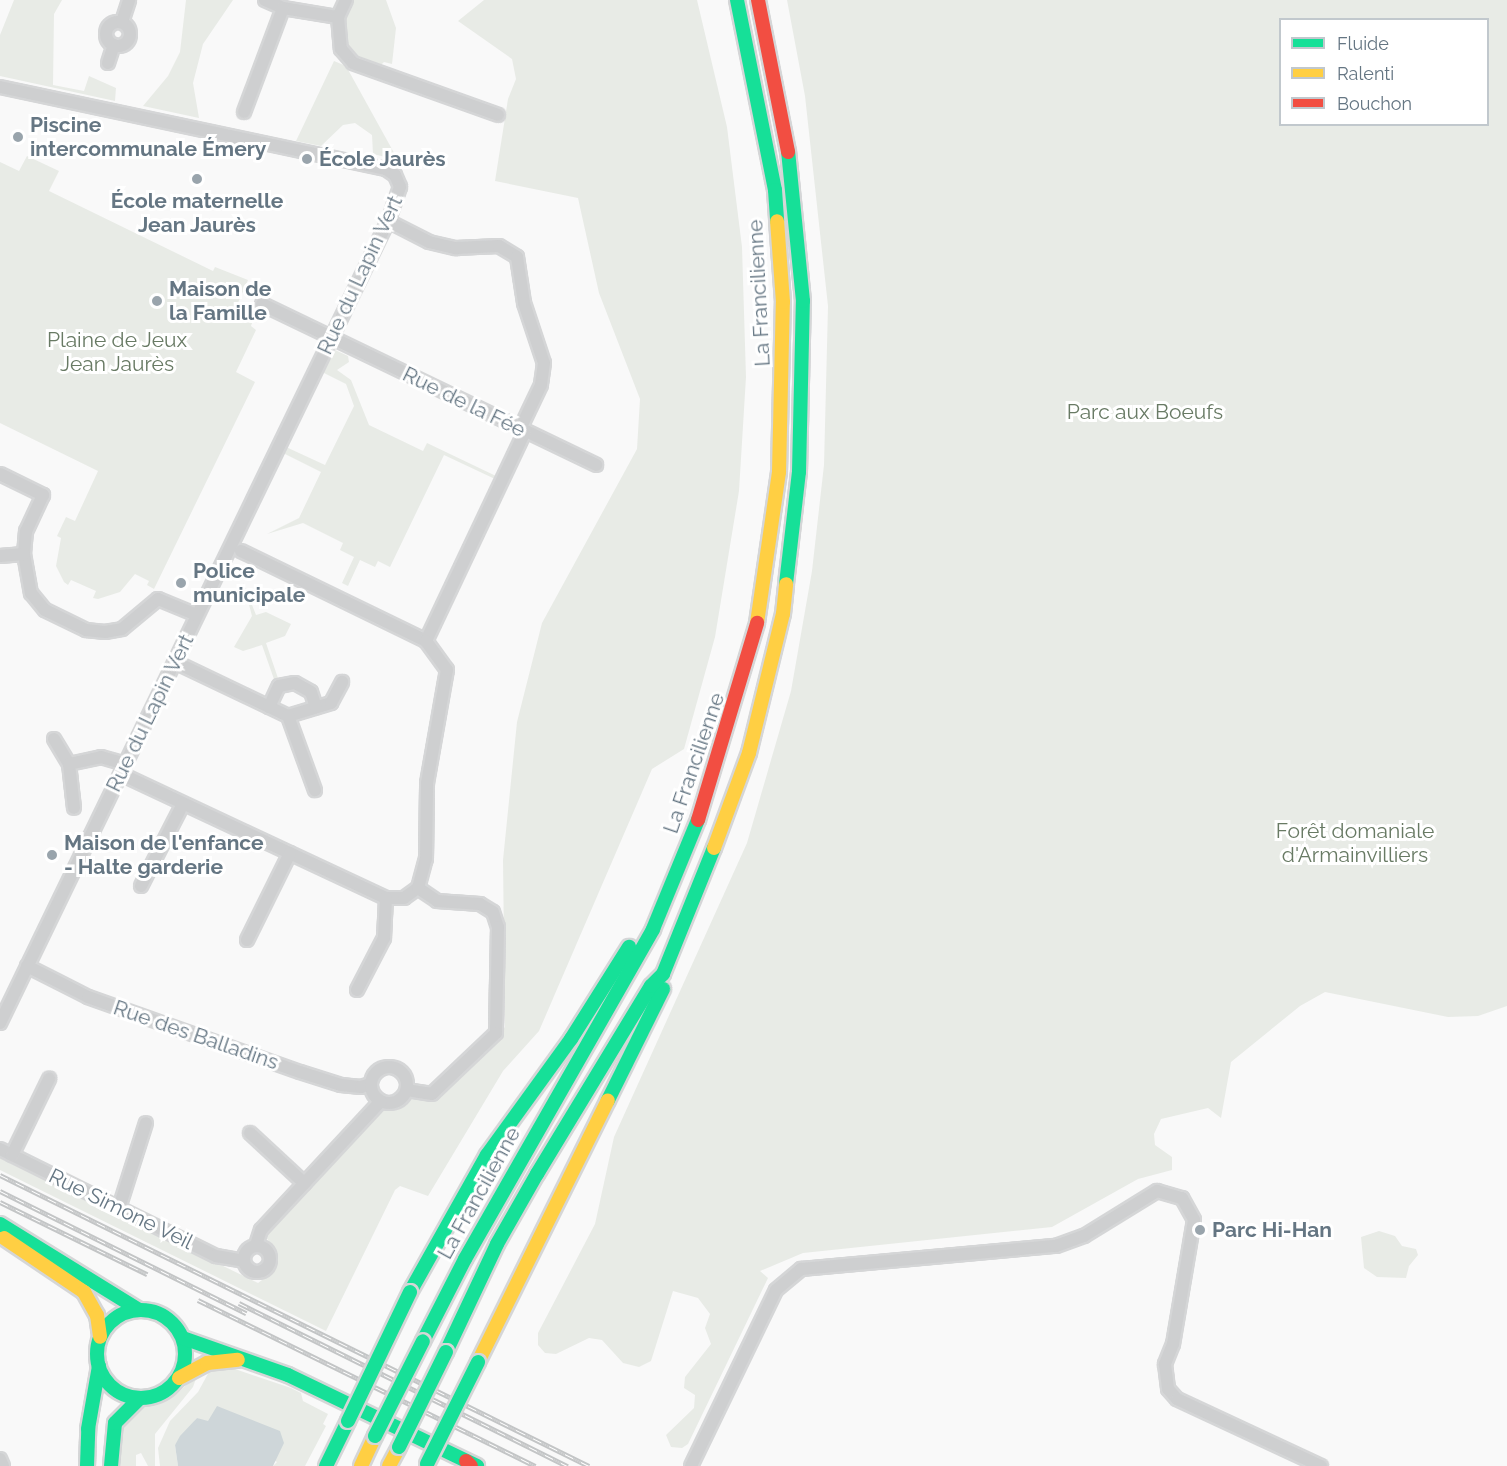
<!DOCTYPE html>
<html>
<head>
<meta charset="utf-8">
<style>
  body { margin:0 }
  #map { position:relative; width:1507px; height:1466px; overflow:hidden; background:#f9f9f9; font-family:Raleway,sans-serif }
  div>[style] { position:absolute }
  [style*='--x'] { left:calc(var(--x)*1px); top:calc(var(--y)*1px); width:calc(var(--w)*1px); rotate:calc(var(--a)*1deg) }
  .green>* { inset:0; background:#e8ebe6 }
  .water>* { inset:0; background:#ced6d9 }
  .roads { filter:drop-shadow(2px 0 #d5d6d7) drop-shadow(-2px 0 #d5d6d7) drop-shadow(0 2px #d5d6d7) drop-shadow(0 -2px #d5d6d7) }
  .street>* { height:12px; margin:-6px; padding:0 6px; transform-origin:6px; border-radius:6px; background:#cecfd0 }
  .street>.ring { margin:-6px; padding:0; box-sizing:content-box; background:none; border:12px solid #cecfd0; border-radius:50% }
  .fast>* { height:14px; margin:-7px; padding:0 7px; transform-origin:7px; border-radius:7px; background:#16e098 }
  .fast>.ring { margin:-7px; padding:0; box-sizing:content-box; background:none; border:14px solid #16e098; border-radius:50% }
  .slow>* { height:14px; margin:-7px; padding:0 7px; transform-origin:7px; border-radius:7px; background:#ffcf43 }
  .jam>* { height:14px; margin:-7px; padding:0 7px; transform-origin:7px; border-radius:7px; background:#f24e42 }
  .rail>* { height:5px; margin-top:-2.5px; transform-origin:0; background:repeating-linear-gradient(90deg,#fff 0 9px,#c3c5c6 0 18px); box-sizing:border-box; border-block:2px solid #c3c5c6 }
  .bridges { filter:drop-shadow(2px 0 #d5d6d6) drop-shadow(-2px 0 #d5d6d6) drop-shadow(0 2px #d5d6d6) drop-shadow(0 -2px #d5d6d6) }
  .fast-bridge>* { height:14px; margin:-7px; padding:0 7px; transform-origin:7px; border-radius:7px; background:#16e098 }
  .dots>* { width:16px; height:16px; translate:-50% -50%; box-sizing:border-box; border:3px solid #fff; border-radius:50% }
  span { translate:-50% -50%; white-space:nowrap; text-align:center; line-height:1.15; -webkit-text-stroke:6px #fff; paint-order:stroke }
  .poi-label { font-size:21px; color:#657683; font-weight:700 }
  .left { translate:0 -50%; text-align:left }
  .street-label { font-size:21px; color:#657683 }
  .park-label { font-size:21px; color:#687a64 }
  .legend { position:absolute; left:1279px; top:18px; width:210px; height:108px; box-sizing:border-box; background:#fff; border:2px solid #c1c8cd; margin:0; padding:8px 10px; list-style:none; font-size:18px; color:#657683 }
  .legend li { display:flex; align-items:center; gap:12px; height:30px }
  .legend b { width:30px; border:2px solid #c1c8cd }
</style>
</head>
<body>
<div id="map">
  <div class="green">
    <i style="clip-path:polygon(14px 0,62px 0,54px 14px,53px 85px,84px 91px,89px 76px,116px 88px,115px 101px,0 76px,0 35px)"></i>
    <i style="clip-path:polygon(186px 0,233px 0,203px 44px,193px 83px,199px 118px,143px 106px,168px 76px,180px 52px)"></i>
    <i style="clip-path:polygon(353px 0,386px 0,396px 28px,392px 64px,384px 62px,380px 66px,357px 58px,349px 51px,346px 18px)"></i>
    <i style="clip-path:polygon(484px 0,697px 0,727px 127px,742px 247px,746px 377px,739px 491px,715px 637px,684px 749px,652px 769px,539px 1031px,503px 1071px,428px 1196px,400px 1186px,395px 1190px,326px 1331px,0 1170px,0 1157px,258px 1283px,273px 1272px,278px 1260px,276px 1250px,264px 1235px,317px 1177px,309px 1168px,372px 1101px,390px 1106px,412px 1097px,438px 1096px,505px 1027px,503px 860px,517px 722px,542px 623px,637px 449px,640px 399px,599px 293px,578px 198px,495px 181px,508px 99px,516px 79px,512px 59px,458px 21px)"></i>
    <i style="clip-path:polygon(evenodd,787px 0,1507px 0,1507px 1006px,1478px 1016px,1448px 1017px,1325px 992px,1300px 1006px,1231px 1062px,1221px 1118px,1208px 1108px,1161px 1119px,1154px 1134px,1155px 1145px,1172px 1157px,1172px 1170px,1138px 1179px,1052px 1227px,803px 1253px,760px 1271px,768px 1278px,688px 1444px,682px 1448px,671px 1447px,666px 1435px,694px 1408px,695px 1395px,684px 1388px,685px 1377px,711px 1344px,705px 1328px,710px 1314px,698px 1298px,673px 1291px,651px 1361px,639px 1367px,623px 1363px,602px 1340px,589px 1338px,556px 1354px,545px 1353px,538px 1345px,538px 1333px,595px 1224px,614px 1137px,747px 843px,791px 691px,812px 571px,824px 465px,828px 306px,805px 96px,787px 0,1280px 20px,1488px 20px,1488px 124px,1280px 124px,1280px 20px)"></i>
    <i style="clip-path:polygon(334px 61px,346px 66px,398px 160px,373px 154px,372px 135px,355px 123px,343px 125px,321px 146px,296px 141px)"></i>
    <i style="clip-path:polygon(27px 156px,59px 171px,49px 191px,213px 271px,215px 267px,248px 280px,237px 305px,255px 314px,251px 326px,256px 330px,236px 372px,255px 382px,154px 589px,147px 585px,149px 581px,135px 574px,120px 592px,98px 599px,93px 598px,96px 591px,71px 580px,68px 585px,64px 582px,56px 566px,61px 538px,57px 536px,66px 517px,75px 521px,98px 471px,0 423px,0 162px,19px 171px)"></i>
    <i style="clip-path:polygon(333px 349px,348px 356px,349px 362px,337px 370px,351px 380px,369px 425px,423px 451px,427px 443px,496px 476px,495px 479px,444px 455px,390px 567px,378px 561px,375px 567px,360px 560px,348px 586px,342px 583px,354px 557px,340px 550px,343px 543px,303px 523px,267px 534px,299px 518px,321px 472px,283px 453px,286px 447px,325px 465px,354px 406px,346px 384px,322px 372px)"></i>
    <i style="clip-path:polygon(243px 582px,256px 615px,266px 612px,291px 624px,285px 636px,266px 643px,280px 684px,276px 685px,262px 645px,243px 651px,234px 647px,252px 616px)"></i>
    <i style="clip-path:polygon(1379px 1231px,1395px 1236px,1402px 1246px,1416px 1249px,1418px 1255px,1409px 1266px,1406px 1278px,1377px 1277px,1364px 1268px,1361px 1237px)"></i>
    <i style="clip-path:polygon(235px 1369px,291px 1388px,301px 1393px,303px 1401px,328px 1414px,323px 1424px,326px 1426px,305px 1466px,273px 1466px,277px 1462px,197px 1418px,175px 1445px,178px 1466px,160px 1466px,158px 1448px,170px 1421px,198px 1392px,210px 1370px)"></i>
    <i style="clip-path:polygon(198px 1373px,193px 1387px,155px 1434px,155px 1466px,148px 1466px,141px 1453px,136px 1455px,136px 1466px,120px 1466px,116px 1432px,144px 1407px,178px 1393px)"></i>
  </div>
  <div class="water">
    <i style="clip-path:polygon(217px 1406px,280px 1431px,284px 1443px,273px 1466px,178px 1466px,175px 1445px,180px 1436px,197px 1418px,208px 1421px)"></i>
  </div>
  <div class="roads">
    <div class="street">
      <i style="--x:265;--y:0;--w:20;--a:24"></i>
      <i style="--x:283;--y:8;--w:56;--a:9.3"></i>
      <i style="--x:338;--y:17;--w:19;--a:-65"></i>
      <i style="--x:338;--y:17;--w:32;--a:85"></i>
      <i style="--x:341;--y:49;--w:18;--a:49"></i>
      <i style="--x:353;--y:63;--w:154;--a:19.7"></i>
      <i class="ring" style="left:106px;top:22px;width:12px;height:12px"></i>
      <i style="--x:122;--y:22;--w:23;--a:-72"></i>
      <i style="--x:108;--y:63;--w:19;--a:-72"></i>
      <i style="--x:0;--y:87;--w:395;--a:12"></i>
      <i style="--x:386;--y:169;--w:11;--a:34"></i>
      <i style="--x:395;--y:175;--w:13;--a:67"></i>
      <i style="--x:400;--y:187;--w:36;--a:109"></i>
      <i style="--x:388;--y:221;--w:891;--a:115.82"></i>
      <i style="--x:244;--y:112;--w:111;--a:-69.4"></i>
      <i style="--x:388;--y:221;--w:46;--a:27.1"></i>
      <i style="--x:429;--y:242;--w:28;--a:13"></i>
      <i style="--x:456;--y:248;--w:43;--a:-2.7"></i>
      <i style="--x:499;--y:246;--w:21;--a:31"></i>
      <i style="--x:517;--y:257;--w:47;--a:81.3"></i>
      <i style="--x:524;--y:303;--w:63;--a:71.6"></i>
      <i style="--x:544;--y:363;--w:22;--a:98"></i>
      <i style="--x:541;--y:385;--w:49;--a:115.5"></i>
      <i style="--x:262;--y:304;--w:371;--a:25.7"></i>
      <i style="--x:0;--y:474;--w:48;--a:26"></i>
      <i style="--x:43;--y:495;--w:40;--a:115"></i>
      <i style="--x:26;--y:531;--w:23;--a:95"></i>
      <i style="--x:24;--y:554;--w:40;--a:80"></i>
      <i style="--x:31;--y:593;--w:22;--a:51"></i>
      <i style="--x:45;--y:610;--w:46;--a:26"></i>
      <i style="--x:86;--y:630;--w:19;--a:6"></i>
      <i style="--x:105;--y:632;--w:17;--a:-10"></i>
      <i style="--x:122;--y:629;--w:47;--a:-39.8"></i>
      <i style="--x:158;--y:599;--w:42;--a:22.3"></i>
      <i style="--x:241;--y:551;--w:206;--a:25.9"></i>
      <i style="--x:0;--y:556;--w:24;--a:-5"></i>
      <i style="--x:426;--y:641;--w:231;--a:-64.7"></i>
      <i style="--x:175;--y:662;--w:125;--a:25.5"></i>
      <i style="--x:288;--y:716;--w:45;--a:-16.8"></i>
      <i style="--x:331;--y:703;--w:24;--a:-62"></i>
      <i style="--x:269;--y:707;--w:23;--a:-65"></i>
      <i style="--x:279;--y:686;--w:16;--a:-11"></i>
      <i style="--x:295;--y:683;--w:18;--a:29"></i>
      <i style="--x:311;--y:692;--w:16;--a:72"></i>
      <i style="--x:288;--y:716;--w:79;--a:70"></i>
      <i style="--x:54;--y:739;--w:29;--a:59"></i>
      <i style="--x:69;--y:764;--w:44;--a:83.5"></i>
      <i style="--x:69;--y:764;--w:33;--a:-12"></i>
      <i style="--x:101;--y:757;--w:25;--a:16"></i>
      <i style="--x:121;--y:774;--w:293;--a:25.1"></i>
      <i style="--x:386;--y:898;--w:18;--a:0"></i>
      <i style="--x:404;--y:898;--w:17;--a:-36"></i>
      <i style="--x:418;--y:888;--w:23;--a:34"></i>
      <i style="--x:437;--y:901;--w:43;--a:4"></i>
      <i style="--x:480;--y:904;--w:15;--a:32"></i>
      <i style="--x:493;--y:912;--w:16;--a:72"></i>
      <i style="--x:498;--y:927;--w:106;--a:91.1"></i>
      <i style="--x:496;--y:1033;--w:88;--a:136.4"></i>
      <i style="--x:432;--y:1094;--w:25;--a:-171"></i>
      <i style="--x:141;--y:886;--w:92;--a:-62.9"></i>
      <i style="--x:418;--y:888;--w:30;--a:-75"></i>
      <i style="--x:426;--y:859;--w:76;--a:-89.2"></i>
      <i style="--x:427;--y:783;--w:115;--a:-80"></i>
      <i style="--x:447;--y:670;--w:36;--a:-126"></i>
      <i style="--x:247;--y:940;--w:97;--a:-63.7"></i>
      <i style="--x:27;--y:966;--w:68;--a:26.9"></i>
      <i style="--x:88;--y:997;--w:225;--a:19.5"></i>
      <i style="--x:300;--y:1072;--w:43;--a:17.6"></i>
      <i style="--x:341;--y:1085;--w:20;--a:6"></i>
      <i style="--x:361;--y:1087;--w:10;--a:-17"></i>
      <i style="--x:357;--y:990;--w:59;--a:-62.6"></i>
      <i style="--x:384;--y:938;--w:40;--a:-87.1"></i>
      <i class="ring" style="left:371px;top:1067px;width:24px;height:24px"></i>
      <i style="--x:250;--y:1133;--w:74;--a:42.8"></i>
      <i style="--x:0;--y:1149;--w:241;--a:26.4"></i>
      <i style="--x:216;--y:1256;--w:27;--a:10"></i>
      <i style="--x:12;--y:1155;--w:85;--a:-64"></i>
      <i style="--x:119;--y:1208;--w:89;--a:-72.4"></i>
      <i style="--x:256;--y:1245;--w:16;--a:-72"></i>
      <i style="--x:261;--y:1230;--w:176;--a:-47.1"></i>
      <i class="ring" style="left:244px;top:1246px;width:14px;height:14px"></i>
      <i style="--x:0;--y:1459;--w:8;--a:67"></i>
      <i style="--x:691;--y:1466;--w:195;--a:-64.2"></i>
      <i style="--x:776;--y:1290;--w:33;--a:-40"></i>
      <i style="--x:801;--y:1269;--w:256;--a:-5.2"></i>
      <i style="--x:1056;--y:1246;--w:30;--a:-20"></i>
      <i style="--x:1084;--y:1236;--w:86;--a:-31.7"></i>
      <i style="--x:1157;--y:1191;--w:26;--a:16"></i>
      <i style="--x:1182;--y:1198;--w:25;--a:61"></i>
      <i style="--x:1194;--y:1220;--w:126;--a:99.6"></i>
      <i style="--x:1173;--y:1344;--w:22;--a:112"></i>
      <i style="--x:1165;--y:1364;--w:25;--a:83"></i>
      <i style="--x:1168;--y:1389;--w:13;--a:48"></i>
      <i style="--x:1177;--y:1399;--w:159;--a:25"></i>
    </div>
    <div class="fast">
      <i style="--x:737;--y:0;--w:194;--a:78.7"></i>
      <i style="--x:775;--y:190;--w:31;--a:86"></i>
      <i style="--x:786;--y:584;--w:113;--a:-83.4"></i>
      <i style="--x:799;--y:472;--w:171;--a:-88.7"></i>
      <i style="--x:803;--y:301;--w:150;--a:-95.7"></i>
      <i style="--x:608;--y:1100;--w:124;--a:-63.6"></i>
      <i style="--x:0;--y:1224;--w:163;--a:31.7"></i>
      <i style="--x:410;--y:1292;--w:157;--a:-60.7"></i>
      <i style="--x:487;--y:1155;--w:143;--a:-54.1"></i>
      <i style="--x:571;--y:1039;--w:109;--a:-57.8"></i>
      <i class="ring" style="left:97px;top:1310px;width:74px;height:74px"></i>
      <i style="--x:183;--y:1338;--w:111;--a:19.4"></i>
      <i style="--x:288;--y:1375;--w:210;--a:25.7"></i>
      <i style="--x:423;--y:1341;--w:92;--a:-62.9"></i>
      <i style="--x:465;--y:1259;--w:380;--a:-60.3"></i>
      <i style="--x:653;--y:929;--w:118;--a:-67.6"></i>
      <i style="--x:446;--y:1352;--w:119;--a:-64.7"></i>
      <i style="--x:497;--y:1244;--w:81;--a:-60.3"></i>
      <i style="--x:537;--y:1174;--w:220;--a:-58.8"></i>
      <i style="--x:651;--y:986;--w:17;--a:-45"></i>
      <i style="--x:663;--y:974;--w:136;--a:-68"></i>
      <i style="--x:87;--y:1466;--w:37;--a:-88"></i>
      <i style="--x:88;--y:1429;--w:64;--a:-80.1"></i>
      <i style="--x:111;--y:1466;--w:43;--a:-84.7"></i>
      <i style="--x:115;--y:1423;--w:35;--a:-45"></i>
      <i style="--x:326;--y:1466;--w:50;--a:-63.9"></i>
    </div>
    <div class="slow">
      <i style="--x:757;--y:623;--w:153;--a:-81.7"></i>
      <i style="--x:779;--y:472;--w:170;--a:-88.7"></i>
      <i style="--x:783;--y:302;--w:81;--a:-94.2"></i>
      <i style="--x:714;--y:848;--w:101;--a:-69.8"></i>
      <i style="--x:749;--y:753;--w:143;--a:-76.3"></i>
      <i style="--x:783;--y:614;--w:30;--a:-84"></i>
      <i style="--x:4;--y:1238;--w:97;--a:34"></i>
      <i style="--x:84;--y:1292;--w:26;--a:61"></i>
      <i style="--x:97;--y:1315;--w:22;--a:82"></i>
      <i style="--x:478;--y:1362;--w:292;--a:-63.6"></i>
      <i style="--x:179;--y:1378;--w:32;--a:-28"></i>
      <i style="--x:207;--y:1363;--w:31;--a:-6"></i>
      <i style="--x:361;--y:1466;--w:33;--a:-65"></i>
      <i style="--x:389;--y:1466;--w:21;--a:-62"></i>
    </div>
    <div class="jam">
      <i style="--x:758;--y:0;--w:155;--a:78.8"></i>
      <i style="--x:698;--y:820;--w:206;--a:-73.3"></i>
      <i style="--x:466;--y:1461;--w:7;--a:45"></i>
    </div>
  </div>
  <div class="rail">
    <i style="--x:0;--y:1175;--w:657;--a:26.29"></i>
    <i style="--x:0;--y:1191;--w:275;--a:26.4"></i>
    <i style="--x:0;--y:1202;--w:164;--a:26.1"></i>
    <i style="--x:198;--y:1300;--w:376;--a:26.2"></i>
    <i style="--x:239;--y:1303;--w:367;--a:26.4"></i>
  </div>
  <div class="bridges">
    <div class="fast-bridge">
      <i style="--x:348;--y:1421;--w:143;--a:-64.3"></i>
      <i style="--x:375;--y:1436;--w:106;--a:-63.2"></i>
      <i style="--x:399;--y:1447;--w:106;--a:-63.7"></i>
      <i style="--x:427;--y:1464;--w:114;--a:-63.4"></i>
    </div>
  </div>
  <div class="dots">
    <i style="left:18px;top:137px;background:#99a4ac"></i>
    <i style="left:307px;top:159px;background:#99a4ac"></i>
    <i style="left:197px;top:179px;background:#99a4ac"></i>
    <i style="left:157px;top:301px;background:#99a4ac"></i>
    <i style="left:181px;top:583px;background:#99a4ac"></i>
    <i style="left:52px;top:855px;background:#99a4ac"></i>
    <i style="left:1200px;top:1230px;background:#99a4ac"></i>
  </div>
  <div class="poi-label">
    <span class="left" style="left:30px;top:137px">Piscine<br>intercommunale Émery</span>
    <span class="left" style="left:319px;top:159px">École Jaurès</span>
    <span style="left:197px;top:213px">École maternelle<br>Jean Jaurès</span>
    <span class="left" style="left:169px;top:301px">Maison de<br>la Famille</span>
    <span class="left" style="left:193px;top:583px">Police<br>municipale</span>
    <span class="left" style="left:64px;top:855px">Maison de l'enfance<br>- Halte garderie</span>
    <span class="left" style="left:1212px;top:1230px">Parc Hi-Han</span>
  </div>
  <div class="street-label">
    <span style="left:360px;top:275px;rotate:-65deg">Rue du Lapin Vert</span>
    <span style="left:759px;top:293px;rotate:-93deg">La Francilienne</span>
    <span style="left:464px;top:402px;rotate:26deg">Rue de la Fée</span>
    <span style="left:150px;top:713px;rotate:-64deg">Rue du Lapin Vert</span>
    <span style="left:694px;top:763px;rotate:-71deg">La Francilienne</span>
    <span style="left:196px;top:1035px;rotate:19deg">Rue des Balladins</span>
    <span style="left:479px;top:1193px;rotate:-61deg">La Francilienne</span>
    <span style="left:121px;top:1209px;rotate:26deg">Rue Simone Veil</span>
  </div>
  <div class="park-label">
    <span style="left:117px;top:352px">Plaine de Jeux<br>Jean Jaurès</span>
    <span style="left:1145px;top:412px">Parc aux Boeufs</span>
    <span style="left:1355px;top:843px">Forêt domaniale<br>d'Armainvilliers</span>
  </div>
  <ul class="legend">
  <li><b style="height:8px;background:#16e098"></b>Fluide</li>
  <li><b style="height:8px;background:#ffcf43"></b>Ralenti</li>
  <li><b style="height:8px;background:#f24e42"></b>Bouchon</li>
  </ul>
</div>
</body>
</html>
